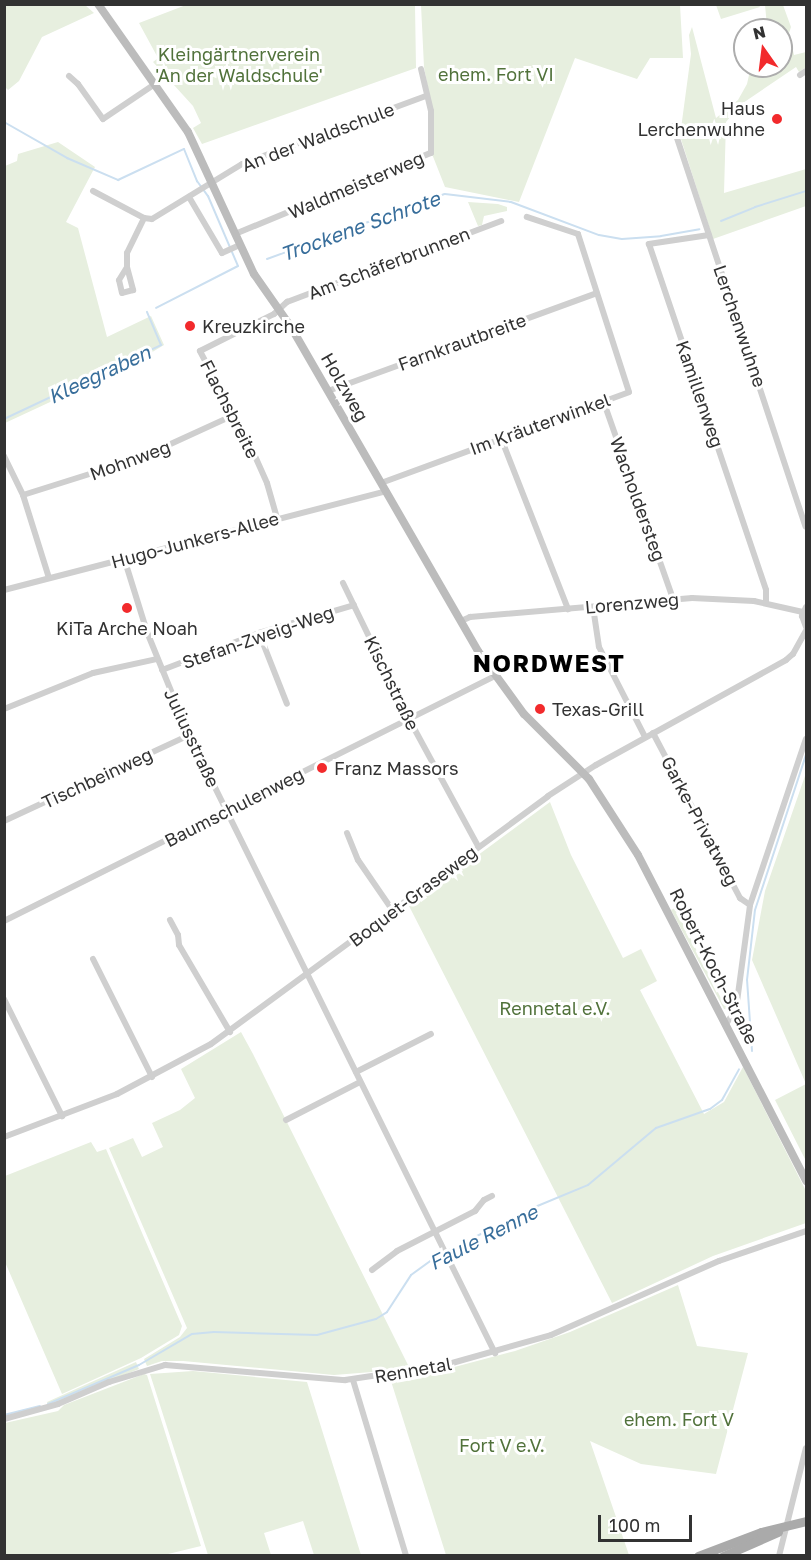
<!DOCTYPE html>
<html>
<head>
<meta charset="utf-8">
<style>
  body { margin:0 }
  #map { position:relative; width:811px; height:1560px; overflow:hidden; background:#fff; font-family:"Golos Text",sans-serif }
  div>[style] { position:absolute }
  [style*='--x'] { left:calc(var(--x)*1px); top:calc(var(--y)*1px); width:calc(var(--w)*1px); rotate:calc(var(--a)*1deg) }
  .green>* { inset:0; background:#e7efdf }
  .stream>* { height:2px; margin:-1px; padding:0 1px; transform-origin:1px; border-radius:1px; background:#cbdff0 }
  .street>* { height:6px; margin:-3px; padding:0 3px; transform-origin:3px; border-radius:3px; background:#cfcfcf }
  .secondary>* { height:8px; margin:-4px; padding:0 4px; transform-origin:4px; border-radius:4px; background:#bcbcbc }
  .primary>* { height:9px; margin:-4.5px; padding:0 4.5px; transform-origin:4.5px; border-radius:4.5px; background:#aaa }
  .dots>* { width:16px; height:16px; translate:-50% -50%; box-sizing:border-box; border:3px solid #fff; border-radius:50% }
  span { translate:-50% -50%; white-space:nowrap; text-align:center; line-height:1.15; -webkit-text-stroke:6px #fff; paint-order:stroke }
  .park-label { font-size:18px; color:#51723b }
  .poi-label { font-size:18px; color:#323232 }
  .right { translate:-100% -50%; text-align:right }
  .left { translate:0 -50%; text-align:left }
  .street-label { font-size:18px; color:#323232 }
  .water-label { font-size:20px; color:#386e9b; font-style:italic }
  .district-label { font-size:24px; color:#000; font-weight:700; letter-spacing:1.5px }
  .frame { position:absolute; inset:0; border:6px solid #323232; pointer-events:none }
  .north { position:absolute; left:733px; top:18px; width:60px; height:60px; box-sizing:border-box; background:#fff; border:2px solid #adadad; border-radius:50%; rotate:346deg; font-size:16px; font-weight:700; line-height:24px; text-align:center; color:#323232 }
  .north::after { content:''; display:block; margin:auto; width:21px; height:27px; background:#f22a2c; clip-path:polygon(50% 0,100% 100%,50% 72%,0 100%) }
  .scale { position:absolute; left:598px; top:1515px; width:94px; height:27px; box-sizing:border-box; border:3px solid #323232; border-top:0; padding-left:8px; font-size:18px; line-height:21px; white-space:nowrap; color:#323232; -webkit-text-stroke:4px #fff; paint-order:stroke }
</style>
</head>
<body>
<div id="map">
  <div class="green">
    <i style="clip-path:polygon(4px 5px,85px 5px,94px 13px,42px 37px,19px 81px,8px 90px,4px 86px)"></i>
    <i style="clip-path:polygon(186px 5px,415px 5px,416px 68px,202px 144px,193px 128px,201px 123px,193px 106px,153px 62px,158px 58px,139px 23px)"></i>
    <i style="clip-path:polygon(421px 5px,680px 5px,683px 58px,650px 58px,637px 79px,575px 58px,519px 202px,445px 187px,432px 154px,432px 109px,424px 67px)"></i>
    <i style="clip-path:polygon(716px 5px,759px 5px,760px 7px,721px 19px)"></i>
    <i style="clip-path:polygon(765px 5px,783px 5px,791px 27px,789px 33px,794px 55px,806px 52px,806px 67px,799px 72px,796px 67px,740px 105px,726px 122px,724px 193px,806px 169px,806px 206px,713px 239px,680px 136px,691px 54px,689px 35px,692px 27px,716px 118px,738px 100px,747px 84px,751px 66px,781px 66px,781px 30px,765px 30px,767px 26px)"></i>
    <i style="clip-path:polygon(58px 142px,95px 167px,66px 222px,78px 228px,107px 337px,151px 316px,164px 345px,134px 363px,5px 423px,5px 166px,17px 161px,18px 154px)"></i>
    <i style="clip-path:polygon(468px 202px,498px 204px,507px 207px,507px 211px,484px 216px,482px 225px,478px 226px)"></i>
    <i style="clip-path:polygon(806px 773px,806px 1161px,775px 1100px,806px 1084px,752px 960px,765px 891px)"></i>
    <i style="clip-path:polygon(550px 802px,571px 855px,623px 958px,641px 949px,657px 981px,640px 990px,704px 1114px,724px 1102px,743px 1067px,806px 1191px,806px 1223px,713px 1256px,612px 1303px,409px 906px)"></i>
    <i style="clip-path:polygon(675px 908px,724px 1004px,730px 1002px,732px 994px,735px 998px,732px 1010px,724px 1009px,671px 910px)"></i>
    <i style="clip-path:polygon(241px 1032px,253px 1054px,410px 1369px,334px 1375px,183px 1361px,162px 1361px,147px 1366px,144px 1359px,180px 1337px,187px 1328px,109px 1148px,133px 1138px,142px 1157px,163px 1147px,152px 1123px,180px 1110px,195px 1098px,181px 1069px)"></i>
    <i style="clip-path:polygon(91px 1142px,97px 1152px,106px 1149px,182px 1326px,179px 1335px,141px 1358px,62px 1394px,5px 1262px,5px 1176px)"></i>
    <i style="clip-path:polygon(678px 1285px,697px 1346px,748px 1353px,716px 1474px,641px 1464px,590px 1441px,629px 1555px,446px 1555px,390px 1378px,447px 1369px,515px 1351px,570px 1332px)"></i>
    <i style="clip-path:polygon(136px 1362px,139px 1369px,48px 1406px,47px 1402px)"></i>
    <i style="clip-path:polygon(193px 1371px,307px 1382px,361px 1555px,314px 1555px,303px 1521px,264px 1533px,271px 1555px,208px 1555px,150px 1374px)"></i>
    <i style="clip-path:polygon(144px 1374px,147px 1375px,201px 1546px,164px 1555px,5px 1556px,5px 1423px,58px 1411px,64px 1405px)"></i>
  </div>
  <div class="stream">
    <i style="--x:4;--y:122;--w:73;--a:29.7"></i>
    <i style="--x:67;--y:158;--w:56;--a:23.3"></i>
    <i style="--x:118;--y:180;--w:73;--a:-25.2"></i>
    <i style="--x:184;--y:149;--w:35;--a:68"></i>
    <i style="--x:197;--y:181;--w:19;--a:54"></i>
    <i style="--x:208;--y:196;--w:76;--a:66.8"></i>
    <i style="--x:238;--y:266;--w:92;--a:152.9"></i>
    <i style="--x:721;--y:221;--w:37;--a:-22"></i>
    <i style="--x:755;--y:207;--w:53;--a:-17.4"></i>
    <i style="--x:267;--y:259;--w:189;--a:-20.1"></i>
    <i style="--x:445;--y:194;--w:66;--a:6.9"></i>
    <i style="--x:511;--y:202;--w:94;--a:20.6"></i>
    <i style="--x:599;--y:235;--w:23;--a:10"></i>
    <i style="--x:622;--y:239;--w:39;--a:-4"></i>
    <i style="--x:661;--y:236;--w:39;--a:-10"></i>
    <i style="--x:4;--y:419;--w:174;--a:-25.2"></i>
    <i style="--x:161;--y:345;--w:36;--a:-113"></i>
    <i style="--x:752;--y:1051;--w:71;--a:-94"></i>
    <i style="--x:747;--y:980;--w:70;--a:-83.5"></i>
    <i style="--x:755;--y:910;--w:163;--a:-71.8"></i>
    <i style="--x:48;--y:1404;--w:99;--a:-23.2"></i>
    <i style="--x:139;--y:1365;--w:61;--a:-30.3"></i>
    <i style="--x:192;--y:1334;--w:22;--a:-5"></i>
    <i style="--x:214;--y:1332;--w:103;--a:1.7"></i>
    <i style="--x:317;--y:1335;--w:61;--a:-15.2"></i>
    <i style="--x:376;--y:1319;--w:13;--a:-32"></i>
    <i style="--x:387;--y:1312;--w:44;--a:-57"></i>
    <i style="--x:411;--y:1275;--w:34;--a:-36"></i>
    <i style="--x:439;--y:1255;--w:107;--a:-26.6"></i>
    <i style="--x:535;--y:1207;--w:57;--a:-22.5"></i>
    <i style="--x:588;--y:1185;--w:89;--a:-40"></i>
    <i style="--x:656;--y:1128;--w:57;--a:-19.4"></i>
    <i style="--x:710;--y:1109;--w:15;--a:-37"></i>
    <i style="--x:722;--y:1100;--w:35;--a:-61"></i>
    <i style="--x:4;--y:1415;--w:37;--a:-14"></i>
  </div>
  <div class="street">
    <i style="--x:800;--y:75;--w:7;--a:-34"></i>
    <i style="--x:69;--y:76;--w:12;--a:42"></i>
    <i style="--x:78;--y:84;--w:43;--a:54.5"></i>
    <i style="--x:103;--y:119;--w:63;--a:-33.9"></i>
    <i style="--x:673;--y:126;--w:422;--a:71.7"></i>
    <i style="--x:93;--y:191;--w:58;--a:27.9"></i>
    <i style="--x:144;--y:218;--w:8;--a:7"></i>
    <i style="--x:152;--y:219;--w:105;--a:-31.4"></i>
    <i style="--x:242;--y:164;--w:196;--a:-20.3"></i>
    <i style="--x:189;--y:197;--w:65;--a:59.5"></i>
    <i style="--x:222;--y:253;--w:20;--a:-24"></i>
    <i style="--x:235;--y:234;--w:212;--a:-22.5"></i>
    <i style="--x:431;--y:153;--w:42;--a:-90"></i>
    <i style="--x:431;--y:111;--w:43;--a:-103.4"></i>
    <i style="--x:709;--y:235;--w:61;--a:171.5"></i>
    <i style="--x:649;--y:244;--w:365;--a:71.3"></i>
    <i style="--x:766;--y:590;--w:12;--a:90"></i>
    <i style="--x:127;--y:267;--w:24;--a:75"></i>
    <i style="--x:133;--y:290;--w:11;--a:165"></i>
    <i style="--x:122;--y:293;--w:13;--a:-103"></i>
    <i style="--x:119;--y:280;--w:15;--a:-58"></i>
    <i style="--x:127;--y:267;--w:14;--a:-90"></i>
    <i style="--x:127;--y:253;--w:39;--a:-64"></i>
    <i style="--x:328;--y:391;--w:286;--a:-20"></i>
    <i style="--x:603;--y:400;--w:211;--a:70.6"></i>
    <i style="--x:501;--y:438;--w:184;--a:68.6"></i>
    <i style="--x:4;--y:456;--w:43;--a:64"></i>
    <i style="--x:23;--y:495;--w:87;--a:72.6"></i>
    <i style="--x:381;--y:483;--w:264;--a:-20.1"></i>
    <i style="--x:629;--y:392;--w:166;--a:-107.9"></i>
    <i style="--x:578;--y:234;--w:54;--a:-161.6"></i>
    <i style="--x:23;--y:495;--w:123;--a:-17.5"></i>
    <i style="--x:140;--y:458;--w:103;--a:-24.6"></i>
    <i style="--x:277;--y:518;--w:36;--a:-106"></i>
    <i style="--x:267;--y:483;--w:37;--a:-114"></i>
    <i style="--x:252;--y:449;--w:111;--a:-118"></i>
    <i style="--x:200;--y:351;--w:83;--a:-26.6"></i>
    <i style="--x:274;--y:314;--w:18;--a:-43"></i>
    <i style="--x:287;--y:302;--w:229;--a:-20.7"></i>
    <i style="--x:124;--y:558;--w:77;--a:72.7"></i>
    <i style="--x:147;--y:632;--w:111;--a:67.8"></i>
    <i style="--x:189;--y:735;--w:690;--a:63.66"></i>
    <i style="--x:343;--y:583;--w:151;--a:64.1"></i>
    <i style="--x:409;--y:719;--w:145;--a:61.5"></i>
    <i style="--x:4;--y:590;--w:395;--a:-14.5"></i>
    <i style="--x:593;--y:607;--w:40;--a:81.5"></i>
    <i style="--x:599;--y:647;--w:101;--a:62.9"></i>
    <i style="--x:806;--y:607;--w:10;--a:114"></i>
    <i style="--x:802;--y:616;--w:12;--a:70"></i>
    <i style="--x:461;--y:621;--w:10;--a:-24"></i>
    <i style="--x:470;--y:617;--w:223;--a:-4.9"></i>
    <i style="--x:692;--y:598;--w:62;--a:2.8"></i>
    <i style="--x:754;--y:601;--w:50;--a:12.7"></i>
    <i style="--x:259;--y:633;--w:76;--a:68.5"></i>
    <i style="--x:162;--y:670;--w:104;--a:-20.9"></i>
    <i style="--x:259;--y:633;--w:99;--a:-16.4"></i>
    <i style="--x:4;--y:709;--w:96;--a:-22"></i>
    <i style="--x:93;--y:673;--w:66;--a:-12.3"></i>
    <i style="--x:653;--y:733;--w:187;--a:62.2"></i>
    <i style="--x:740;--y:898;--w:12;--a:35"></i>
    <i style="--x:4;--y:821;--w:204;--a:-24.9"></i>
    <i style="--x:347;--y:833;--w:29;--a:68"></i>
    <i style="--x:358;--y:860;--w:62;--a:55.5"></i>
    <i style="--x:170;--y:920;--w:17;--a:62"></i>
    <i style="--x:178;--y:935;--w:10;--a:84"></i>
    <i style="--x:179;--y:945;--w:101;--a:59.6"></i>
    <i style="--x:4;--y:921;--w:549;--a:-26.52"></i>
    <i style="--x:93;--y:959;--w:132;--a:63.4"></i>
    <i style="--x:4;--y:999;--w:131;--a:63.6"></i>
    <i style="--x:726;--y:1024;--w:18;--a:-56"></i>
    <i style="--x:736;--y:1009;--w:105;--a:-82.3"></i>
    <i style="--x:750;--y:905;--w:175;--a:-71.4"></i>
    <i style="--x:356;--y:1072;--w:84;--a:-26.9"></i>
    <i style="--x:286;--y:1120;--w:83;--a:-27.2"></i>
    <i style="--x:4;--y:1137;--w:121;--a:-20.8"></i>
    <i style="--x:117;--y:1094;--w:106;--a:-28"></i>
    <i style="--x:211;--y:1044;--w:418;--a:-36.3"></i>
    <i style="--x:548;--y:796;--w:57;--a:-32.9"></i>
    <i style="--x:596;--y:765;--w:217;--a:-28.9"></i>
    <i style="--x:786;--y:660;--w:9;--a:-41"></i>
    <i style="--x:793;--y:654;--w:26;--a:-61"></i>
    <i style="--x:372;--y:1270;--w:31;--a:-37"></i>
    <i style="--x:397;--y:1251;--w:88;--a:-27.1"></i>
    <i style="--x:475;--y:1211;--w:14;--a:-51"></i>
    <i style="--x:484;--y:1200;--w:9;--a:-27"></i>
    <i style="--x:353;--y:1380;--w:184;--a:73.2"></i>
    <i style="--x:4;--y:1419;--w:56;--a:-15.5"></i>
    <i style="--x:58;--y:1404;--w:56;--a:-23.3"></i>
    <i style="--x:109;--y:1382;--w:59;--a:-16.9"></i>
    <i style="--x:165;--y:1365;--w:181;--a:4.8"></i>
    <i style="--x:345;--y:1380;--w:101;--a:-8.5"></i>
    <i style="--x:445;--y:1365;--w:110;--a:-15.8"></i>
    <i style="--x:551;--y:1335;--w:184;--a:-23.8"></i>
    <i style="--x:719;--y:1261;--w:92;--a:-19"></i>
    <i style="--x:779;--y:1556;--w:111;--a:-76"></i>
  </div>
  <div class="secondary">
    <i style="--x:98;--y:4;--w:156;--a:54.9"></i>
    <i style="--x:188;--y:132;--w:157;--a:65.1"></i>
    <i style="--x:254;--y:274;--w:65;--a:55.1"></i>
    <i style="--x:291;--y:327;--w:374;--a:60"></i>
    <i style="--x:478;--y:651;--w:78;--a:53.9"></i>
    <i style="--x:524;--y:714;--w:92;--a:45"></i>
    <i style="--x:589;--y:779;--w:90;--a:57.2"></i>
    <i style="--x:638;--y:855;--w:367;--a:62.7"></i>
  </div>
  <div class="primary">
    <i style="--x:698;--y:1556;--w:67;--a:-20.9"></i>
    <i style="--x:761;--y:1532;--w:46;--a:-13.7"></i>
    <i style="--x:723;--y:1556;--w:60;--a:-23.6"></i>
  </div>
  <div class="dots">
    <i style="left:777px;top:119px;background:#f22a2c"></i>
    <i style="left:190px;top:326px;background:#f22a2c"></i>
    <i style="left:127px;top:608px;background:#f22a2c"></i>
    <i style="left:540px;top:709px;background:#f22a2c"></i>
    <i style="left:322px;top:768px;background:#f22a2c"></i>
  </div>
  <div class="park-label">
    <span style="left:239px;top:65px">Kleingärtnerverein<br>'An der Waldschule'</span>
    <span style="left:496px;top:74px">ehem. Fort VI</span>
    <span style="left:555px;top:1008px">Rennetal e.V.</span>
    <span style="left:679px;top:1419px">ehem. Fort V</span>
    <span style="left:502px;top:1445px">Fort V e.V.</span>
  </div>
  <div class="poi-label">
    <span class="right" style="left:765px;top:119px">Haus<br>Lerchenwuhne</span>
    <span class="left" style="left:202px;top:326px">Kreuzkirche</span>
    <span style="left:127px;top:628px">KiTa Arche Noah</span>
    <span class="left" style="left:552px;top:709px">Texas-Grill</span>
    <span class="left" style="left:334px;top:768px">Franz Massors</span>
  </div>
  <div class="street-label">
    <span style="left:318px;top:137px;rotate:-21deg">An der Waldschule</span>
    <span style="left:356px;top:185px;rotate:-23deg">Waldmeisterweg</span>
    <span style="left:389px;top:263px;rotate:-21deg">Am Schäferbrunnen</span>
    <span style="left:740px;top:326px;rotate:71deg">Lerchenwuhne</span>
    <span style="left:462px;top:342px;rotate:-20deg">Farnkrautbreite</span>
    <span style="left:345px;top:387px;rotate:60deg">Holzweg</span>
    <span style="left:700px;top:394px;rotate:71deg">Kamillenweg</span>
    <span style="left:230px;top:409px;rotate:63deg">Flachsbreite</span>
    <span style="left:540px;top:424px;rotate:-20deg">Im Kräuterwinkel</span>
    <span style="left:130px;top:460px;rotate:-20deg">Mohnweg</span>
    <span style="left:638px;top:499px;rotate:70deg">Wacholdersteg</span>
    <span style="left:195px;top:540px;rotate:-15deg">Hugo-Junkers-Allee</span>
    <span style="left:632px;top:603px;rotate:-5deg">Lorenzweg</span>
    <span style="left:258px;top:637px;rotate:-19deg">Stefan-Zweig-Weg</span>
    <span style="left:392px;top:683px;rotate:64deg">Kischstraße</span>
    <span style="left:192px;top:738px;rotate:65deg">Juliusstraße</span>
    <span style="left:97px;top:778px;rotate:-25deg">Tischbeinweg</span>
    <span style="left:234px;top:807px;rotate:-27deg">Baumschulenweg</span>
    <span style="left:700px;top:821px;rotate:62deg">Garke-Privatweg</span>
    <span style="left:413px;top:896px;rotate:-37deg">Boquet-Graseweg</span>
    <span style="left:714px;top:966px;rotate:63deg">Robert-Koch-Straße</span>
    <span style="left:413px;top:1370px;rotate:-10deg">Rennetal</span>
  </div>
  <div class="water-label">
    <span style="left:360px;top:226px;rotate:-20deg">Trockene Schrote</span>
    <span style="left:99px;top:374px;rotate:-25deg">Kleegraben</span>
    <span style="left:483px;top:1237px;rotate:-27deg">Faule Renne</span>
  </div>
  <div class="district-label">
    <span style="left:549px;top:663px">NORDWEST</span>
  </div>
  <div class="frame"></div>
  <div class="north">N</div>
  <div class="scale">100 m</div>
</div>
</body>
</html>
